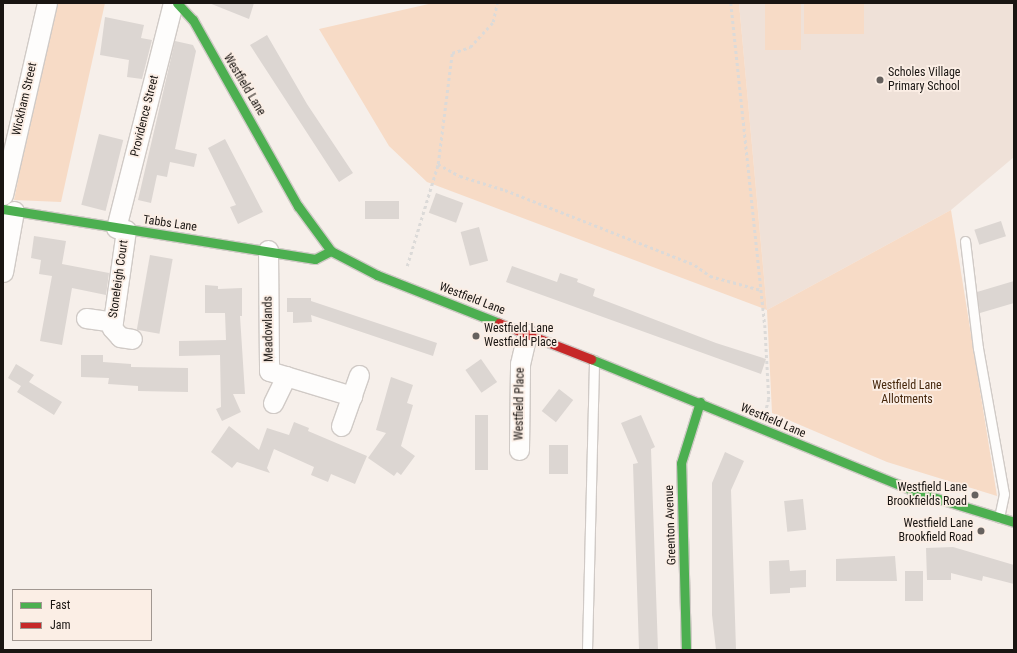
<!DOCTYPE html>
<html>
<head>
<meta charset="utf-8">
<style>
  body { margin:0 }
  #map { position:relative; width:1017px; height:653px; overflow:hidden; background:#f6efea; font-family:"Roboto Condensed",sans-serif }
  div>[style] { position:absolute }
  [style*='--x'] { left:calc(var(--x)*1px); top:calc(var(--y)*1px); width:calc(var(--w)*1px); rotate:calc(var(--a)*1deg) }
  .built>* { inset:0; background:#efe1d8 }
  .green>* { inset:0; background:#f7dbc6; transform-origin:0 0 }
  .building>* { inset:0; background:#dcd6d2; transform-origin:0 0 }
  .path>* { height:2.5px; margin-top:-1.25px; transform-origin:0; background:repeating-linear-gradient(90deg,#dcdad8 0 3px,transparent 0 6px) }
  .roads { filter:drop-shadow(1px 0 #d0cac6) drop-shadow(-1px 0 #d0cac6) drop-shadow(0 1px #d0cac6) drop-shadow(0 -1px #d0cac6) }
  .lane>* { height:9px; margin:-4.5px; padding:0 4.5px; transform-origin:4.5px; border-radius:4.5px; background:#fefdfc }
  .street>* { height:19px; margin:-9.5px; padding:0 9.5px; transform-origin:9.5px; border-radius:9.5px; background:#fefdfc }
  .fast>* { height:9px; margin:-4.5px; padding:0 4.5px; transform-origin:4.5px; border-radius:4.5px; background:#4caf50 }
  .jam>* { height:9px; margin:-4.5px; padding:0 4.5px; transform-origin:4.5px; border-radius:4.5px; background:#c62828 }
  .dots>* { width:11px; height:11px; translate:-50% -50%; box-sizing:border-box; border:2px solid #fbeee5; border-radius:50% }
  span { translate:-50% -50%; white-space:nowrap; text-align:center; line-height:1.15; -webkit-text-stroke:3.5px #fbeee5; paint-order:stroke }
  .poi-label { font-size:12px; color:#191512 }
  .left { translate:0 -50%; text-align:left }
  .right { translate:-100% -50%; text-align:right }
  .street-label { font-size:12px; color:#191512 }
  .park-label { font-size:12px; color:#46270c }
  .frame { position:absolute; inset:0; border:4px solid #191512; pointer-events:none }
  .legend { position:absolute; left:12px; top:589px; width:140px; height:52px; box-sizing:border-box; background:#fbeee5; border:1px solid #a19791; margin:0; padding:5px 7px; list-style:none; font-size:12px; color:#191512 }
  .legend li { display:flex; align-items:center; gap:8px; height:20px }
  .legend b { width:20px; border:1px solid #a19791 }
</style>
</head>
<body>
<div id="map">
  <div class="built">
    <i style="clip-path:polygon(739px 3px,1014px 3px,1014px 157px,951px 210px,767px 310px)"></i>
  </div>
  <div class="green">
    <i style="clip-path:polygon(54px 3px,105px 3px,61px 202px,14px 200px)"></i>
    <i style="clip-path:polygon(433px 3px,739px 3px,767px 310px,951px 210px,997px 496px,887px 462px,772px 413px,767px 310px,427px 182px,389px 146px,319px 29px)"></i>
    <i style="left:765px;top:3px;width:36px;height:47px"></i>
    <i style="left:804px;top:3px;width:60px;height:31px"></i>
  </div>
  <div class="building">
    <i style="clip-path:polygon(209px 3px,254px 3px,249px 19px)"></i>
    <i style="clip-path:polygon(105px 17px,144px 25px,141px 38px,152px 40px,142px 79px,127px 77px,129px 60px,100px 55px)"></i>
    <i style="clip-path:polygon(267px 35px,307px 104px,353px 173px,339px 182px,250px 45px)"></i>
    <i style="clip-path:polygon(175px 41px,193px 45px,196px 51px,175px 149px,197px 154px,194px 167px,170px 162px,167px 177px,157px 175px,151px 203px,138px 200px)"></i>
    <i style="left:99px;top:134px;width:25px;height:73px;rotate:14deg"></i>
    <i style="clip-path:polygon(225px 139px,263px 212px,238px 224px,230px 207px,236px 205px,208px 148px)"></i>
    <i style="left:436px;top:193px;width:29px;height:21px;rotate:20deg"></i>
    <i style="left:399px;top:201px;width:18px;height:34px;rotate:90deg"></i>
    <i style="left:1001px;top:221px;width:16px;height:28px;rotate:72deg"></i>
    <i style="left:479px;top:227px;width:35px;height:19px;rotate:75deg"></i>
    <i style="clip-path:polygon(34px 236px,66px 241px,62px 264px,109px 273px,106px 295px,72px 288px,62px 345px,40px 341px,52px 276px,39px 274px,41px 260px,31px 258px)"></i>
    <i style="left:150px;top:255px;width:23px;height:76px;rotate:10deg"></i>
    <i style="clip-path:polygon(512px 266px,557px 282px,560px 273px,578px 279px,577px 282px,595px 289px,593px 296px,716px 343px,766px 359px,761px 374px,506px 282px)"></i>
    <i style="clip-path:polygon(1014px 281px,1014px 303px,980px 313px,977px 292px)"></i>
    <i style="clip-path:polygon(205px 285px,218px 286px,218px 289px,242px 288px,242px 316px,240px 316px,245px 394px,233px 394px,241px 412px,222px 421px,216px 409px,221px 407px,220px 355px,179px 356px,179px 341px,226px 340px,225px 313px,205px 313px)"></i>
    <i style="clip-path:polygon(287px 298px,311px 298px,311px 301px,437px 343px,433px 356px,311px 315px,312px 322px,293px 323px,293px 312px,287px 312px)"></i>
    <i style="clip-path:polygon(81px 355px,103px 355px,103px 362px,131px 364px,131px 367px,188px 368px,188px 392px,138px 391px,138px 386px,108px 384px,109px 378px,81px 377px)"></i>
    <i style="left:481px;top:359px;width:28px;height:19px;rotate:55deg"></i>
    <i style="clip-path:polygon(16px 364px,34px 375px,29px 382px,62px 402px,54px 415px,17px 392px,21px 386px,8px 378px)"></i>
    <i style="clip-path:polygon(391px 377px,413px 385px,407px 403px,413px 405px,401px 446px,415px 456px,401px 475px,397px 472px,394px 476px,368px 458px,386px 433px,376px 430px)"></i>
    <i style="left:559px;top:389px;width:18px;height:28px;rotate:38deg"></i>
    <i style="left:475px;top:415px;width:13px;height:55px"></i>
    <i style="clip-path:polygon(641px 415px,655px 447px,651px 449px,658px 650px,639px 650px,633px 464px,638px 463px,621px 423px)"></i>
    <i style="clip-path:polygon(294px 422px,309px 428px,308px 431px,367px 456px,355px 484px,331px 474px,328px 482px,311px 475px,314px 467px,274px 449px,267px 468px,270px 473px,237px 462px,232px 468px,211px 452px,229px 426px,259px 450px,267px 428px,289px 435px)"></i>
    <i style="left:549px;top:445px;width:19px;height:29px"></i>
    <i style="clip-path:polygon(725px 452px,744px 461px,731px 490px,736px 650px,716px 650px,712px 615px,712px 483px)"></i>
    <i style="left:803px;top:499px;width:31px;height:19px;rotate:84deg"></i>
    <i style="clip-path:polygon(953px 547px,1014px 565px,1014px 584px,983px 576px,982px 581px,951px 573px,951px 580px,927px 580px,926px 548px)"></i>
    <i style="clip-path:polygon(895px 556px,897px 581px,836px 581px,836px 559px)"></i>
    <i style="clip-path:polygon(789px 560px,790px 571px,806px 570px,806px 587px,790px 588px,790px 593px,770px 594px,769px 561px)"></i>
    <i style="left:905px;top:571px;width:18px;height:30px"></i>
  </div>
  <div class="path">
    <i style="--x:731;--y:3;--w:324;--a:84"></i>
    <i style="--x:765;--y:325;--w:74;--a:86.9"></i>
    <i style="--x:769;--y:399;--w:11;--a:105"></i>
    <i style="--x:438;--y:164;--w:112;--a:-82.8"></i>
    <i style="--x:452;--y:53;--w:19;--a:-18"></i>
    <i style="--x:470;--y:47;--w:34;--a:-47"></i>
    <i style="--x:493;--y:22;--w:19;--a:-78"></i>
    <i style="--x:407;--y:266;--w:107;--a:-73.1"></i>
    <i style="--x:438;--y:164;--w:25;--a:29"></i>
    <i style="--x:460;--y:176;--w:47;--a:17.3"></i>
    <i style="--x:505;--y:190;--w:204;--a:21.5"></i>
    <i style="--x:695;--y:265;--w:19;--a:36"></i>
    <i style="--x:710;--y:276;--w:53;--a:15.4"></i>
  </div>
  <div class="roads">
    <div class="lane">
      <i style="--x:965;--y:241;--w:108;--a:83.1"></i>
      <i style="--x:978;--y:348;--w:148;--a:79.9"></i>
      <i style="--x:1004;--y:494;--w:24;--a:102"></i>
      <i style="--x:587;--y:650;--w:290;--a:-88.6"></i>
    </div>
    <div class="street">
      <i style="--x:3;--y:195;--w:197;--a:-77.1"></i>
      <i style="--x:116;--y:228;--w:232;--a:-75.8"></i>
      <i style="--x:126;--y:230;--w:99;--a:98.1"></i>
      <i style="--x:112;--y:328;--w:12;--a:48"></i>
      <i style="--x:120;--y:337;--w:12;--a:9"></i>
      <i style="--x:268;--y:250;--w:121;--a:89.5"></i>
      <i style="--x:269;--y:371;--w:87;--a:16.8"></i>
      <i style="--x:3;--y:272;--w:62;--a:-79.8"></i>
      <i style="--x:86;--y:318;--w:27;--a:8"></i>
      <i style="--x:273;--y:403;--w:30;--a:-64"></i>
      <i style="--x:341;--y:426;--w:54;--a:-70.6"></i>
      <i style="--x:519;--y:450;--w:86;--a:-89.3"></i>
      <i style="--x:520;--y:364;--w:31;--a:-77"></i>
    </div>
    <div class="fast">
      <i style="--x:177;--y:3;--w:23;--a:47"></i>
      <i style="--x:193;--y:20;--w:214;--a:60.6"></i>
      <i style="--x:298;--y:206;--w:56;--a:53.7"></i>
      <i style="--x:331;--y:251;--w:52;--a:27.6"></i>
      <i style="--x:377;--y:275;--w:131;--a:21.5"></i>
      <i style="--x:3;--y:209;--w:316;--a:9.1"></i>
      <i style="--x:315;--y:259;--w:18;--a:-27"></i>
      <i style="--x:591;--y:359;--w:355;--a:22.2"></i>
      <i style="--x:920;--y:493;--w:98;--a:17.1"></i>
      <i style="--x:686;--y:650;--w:187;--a:-91.5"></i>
      <i style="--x:681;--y:463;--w:64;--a:-72.7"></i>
    </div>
    <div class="jam">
      <i style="--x:499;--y:323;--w:99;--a:21.4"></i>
    </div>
  </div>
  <div class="dots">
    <i style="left:880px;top:80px;background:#66615e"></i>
    <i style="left:476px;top:336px;background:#66615e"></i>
    <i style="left:975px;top:495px;background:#66615e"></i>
    <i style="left:981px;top:531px;background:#66615e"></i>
  </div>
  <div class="poi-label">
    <span class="left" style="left:888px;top:80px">Scholes Village<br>Primary School</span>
    <span class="left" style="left:484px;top:336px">Westfield Lane<br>Westfield Place</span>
    <span class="right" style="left:967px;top:495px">Westfield Lane<br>Brookfields Road</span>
    <span class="right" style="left:973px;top:531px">Westfield Lane<br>Brookfield Road</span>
  </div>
  <div class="street-label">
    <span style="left:244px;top:85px;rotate:59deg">Westfield Lane</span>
    <span style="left:25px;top:99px;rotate:-77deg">Wickham Street</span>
    <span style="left:145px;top:116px;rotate:-76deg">Providence Street</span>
    <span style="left:170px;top:224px;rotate:8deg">Tabbs Lane</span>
    <span style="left:119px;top:279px;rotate:-82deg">Stoneleigh Court</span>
    <span style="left:472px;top:299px;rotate:21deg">Westfield Lane</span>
    <span style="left:269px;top:329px;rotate:-91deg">Meadowlands</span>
    <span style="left:520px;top:404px;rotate:-89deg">Westfield Place</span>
    <span style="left:773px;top:421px;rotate:23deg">Westfield Lane</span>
    <span style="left:671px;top:525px;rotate:-92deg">Greenton Avenue</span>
  </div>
  <div class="park-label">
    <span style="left:907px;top:393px">Westfield Lane<br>Allotments</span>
  </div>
  <div class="frame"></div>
  <ul class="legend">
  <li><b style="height:5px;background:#4caf50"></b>Fast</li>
  <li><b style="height:5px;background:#c62828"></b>Jam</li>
  </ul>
</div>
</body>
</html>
